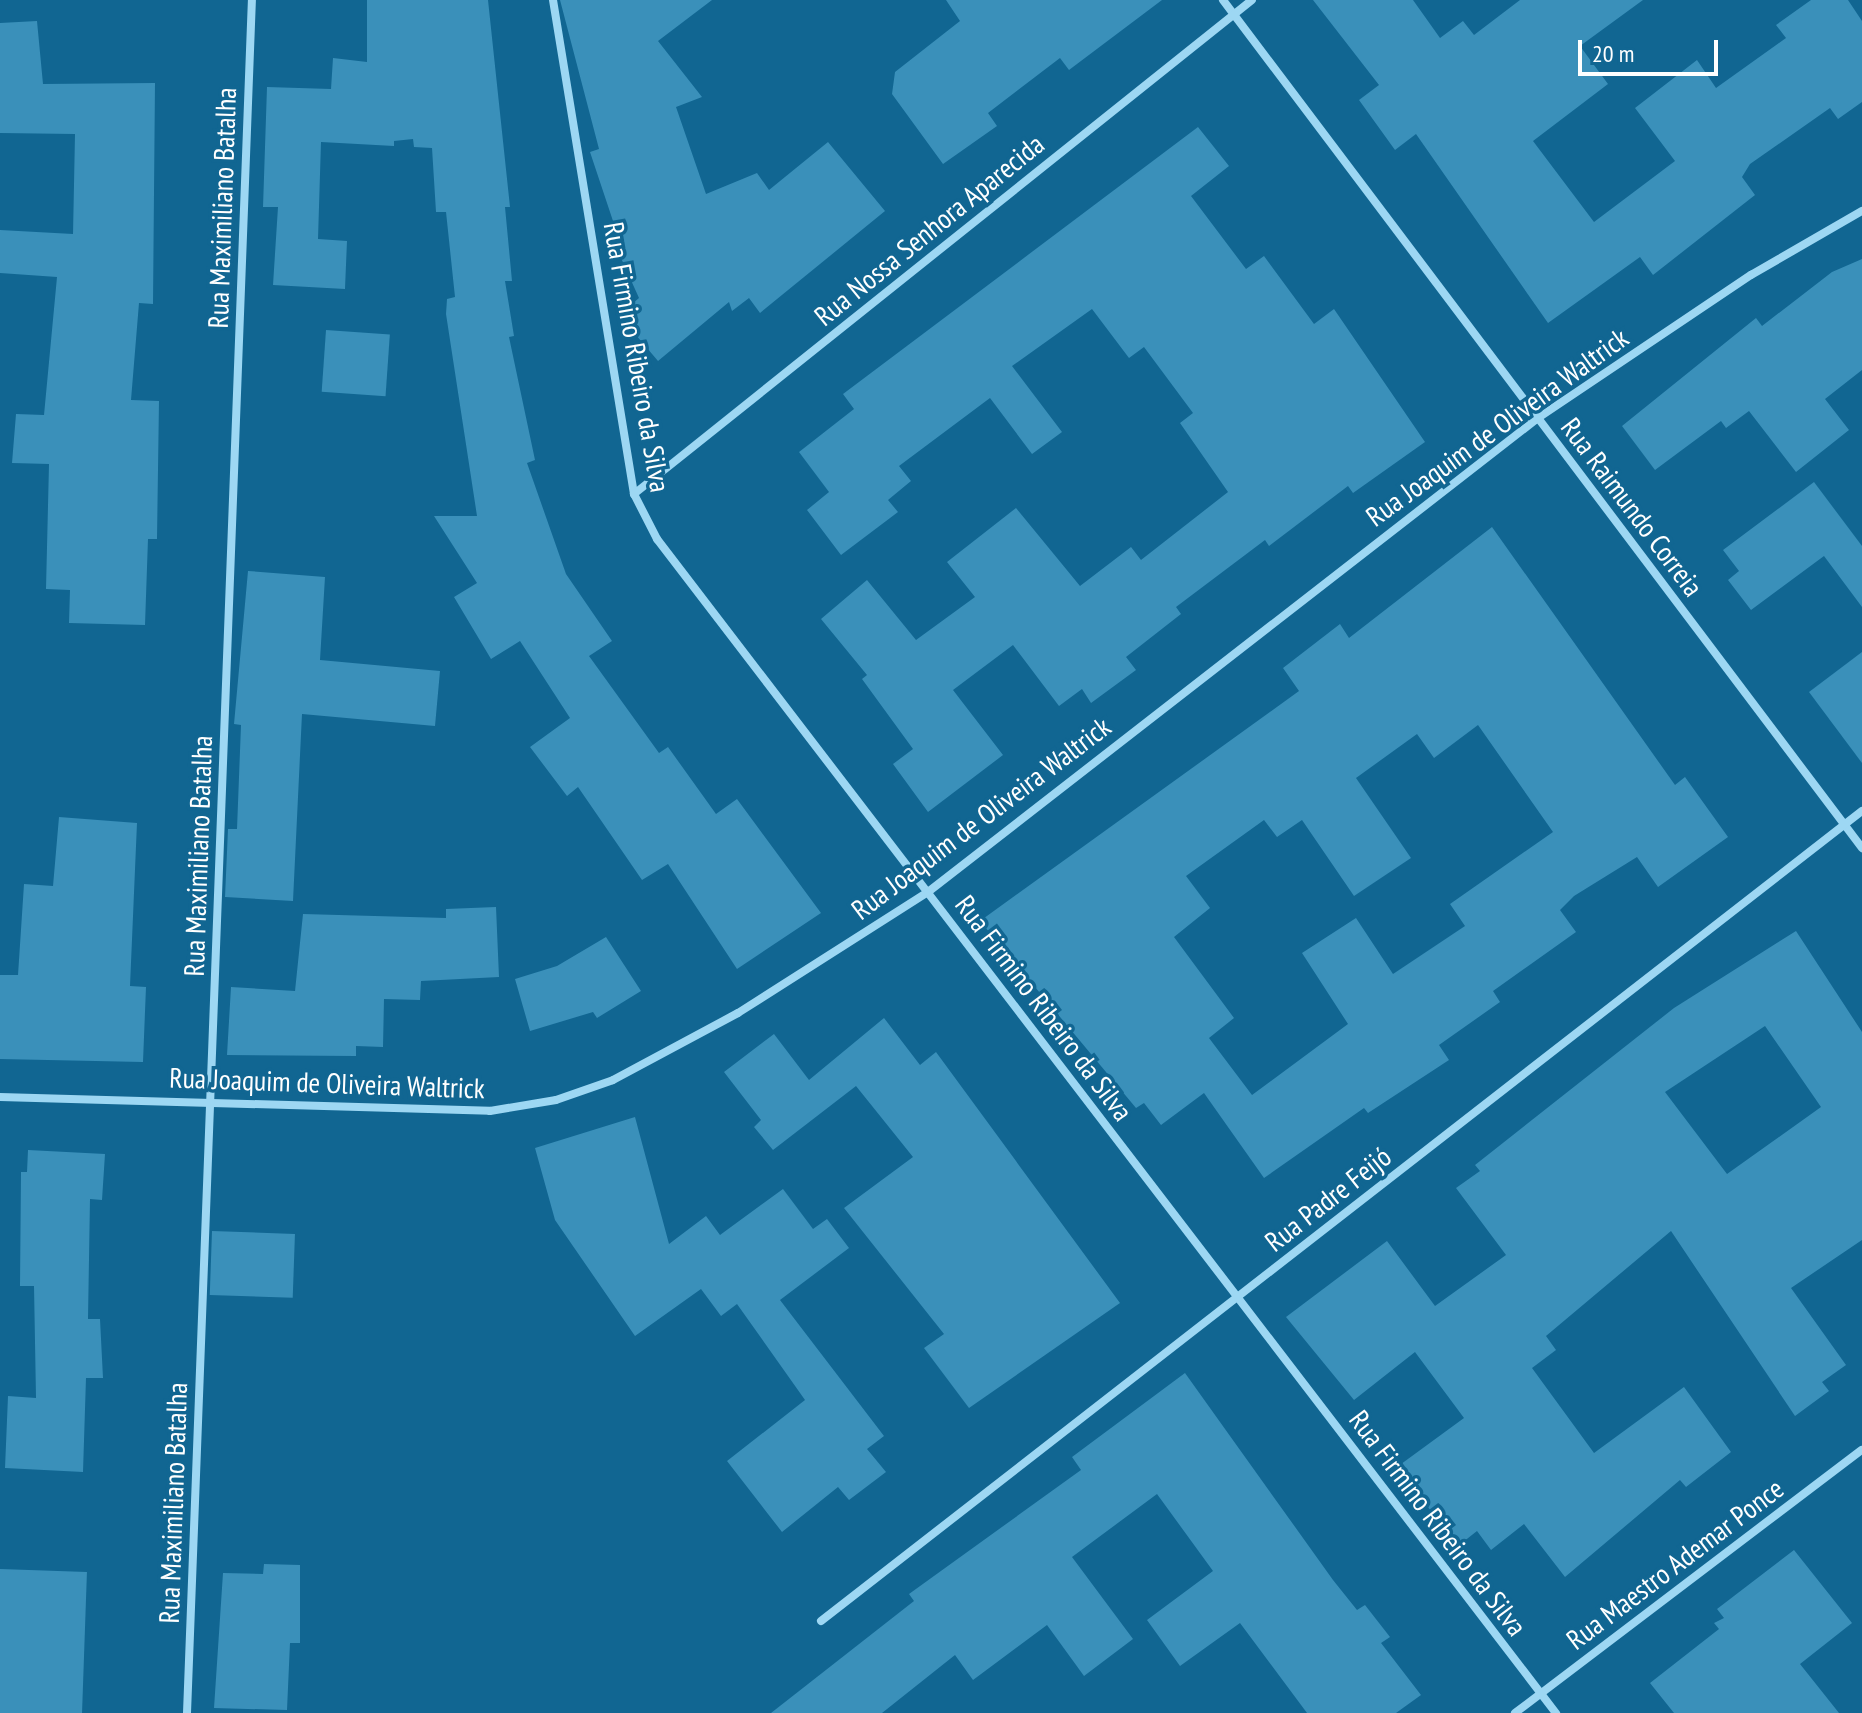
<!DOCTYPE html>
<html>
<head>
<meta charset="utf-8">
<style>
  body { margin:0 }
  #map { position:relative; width:1862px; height:1713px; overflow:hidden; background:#116692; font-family:"PT Sans Narrow",sans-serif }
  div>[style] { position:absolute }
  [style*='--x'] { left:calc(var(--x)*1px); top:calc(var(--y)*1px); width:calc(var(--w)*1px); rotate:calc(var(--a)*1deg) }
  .building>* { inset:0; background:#3a90ba; transform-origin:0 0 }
  .minor>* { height:8px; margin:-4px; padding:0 4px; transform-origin:4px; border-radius:4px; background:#9dd7f3 }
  span { translate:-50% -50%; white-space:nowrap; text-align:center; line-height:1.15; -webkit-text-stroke:7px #116692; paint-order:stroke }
  .street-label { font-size:28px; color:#fff }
  .scale { position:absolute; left:1578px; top:40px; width:140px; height:36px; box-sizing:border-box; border:4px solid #fff; border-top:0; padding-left:10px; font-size:24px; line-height:28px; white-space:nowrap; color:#fff; -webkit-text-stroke:6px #116692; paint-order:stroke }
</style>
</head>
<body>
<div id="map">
  <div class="building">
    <i style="clip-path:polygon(367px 0,488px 0,510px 207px,505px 207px,512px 281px,505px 281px,514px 336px,509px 337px,535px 460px,527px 463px,566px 574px,612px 641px,589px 656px,659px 753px,668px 747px,716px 814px,737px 799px,821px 913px,737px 969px,668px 864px,642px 880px,578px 787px,567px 796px,530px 747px,570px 718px,520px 641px,491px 659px,454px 597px,477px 583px,434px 516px,477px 516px,446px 314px,447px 299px,455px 297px,446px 212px,436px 212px,432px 148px,414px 147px,413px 139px,394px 141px,394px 146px,321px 142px,318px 239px,347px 241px,345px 289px,273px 285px,278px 207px,263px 207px,267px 87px,331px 89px,333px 58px,367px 62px)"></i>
    <i style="clip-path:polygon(560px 0,712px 0,658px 41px,702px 97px,676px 107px,706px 194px,757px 173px,769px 190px,828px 142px,885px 211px,760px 313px,749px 298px,732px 311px,729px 302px,658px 361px,619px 315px,639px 298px,612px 238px,618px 236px,590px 152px,599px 149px)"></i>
    <i style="clip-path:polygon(946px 0,1162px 0,1069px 70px,1060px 58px,988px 113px,997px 126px,943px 164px,892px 94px,895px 72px,960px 21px)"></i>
    <i style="clip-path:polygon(1313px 0,1413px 0,1440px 38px,1463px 21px,1474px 35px,1520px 0,1643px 0,1580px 46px,1608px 84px,1533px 141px,1594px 222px,1675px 161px,1635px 108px,1697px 60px,1716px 88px,1786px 38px,1776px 25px,1811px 0,1848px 0,1862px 21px,1862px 102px,1838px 119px,1830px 108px,1750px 164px,1742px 177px,1755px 195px,1653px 275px,1640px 257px,1548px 323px,1416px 134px,1395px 150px,1359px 100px,1379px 85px)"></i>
    <i style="clip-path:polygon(37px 21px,43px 84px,155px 83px,153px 304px,139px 303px,131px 400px,159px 401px,157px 539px,148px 539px,145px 625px,69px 623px,70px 590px,46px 589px,49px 464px,12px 463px,16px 414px,44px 415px,57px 277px,0 273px,0 230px,73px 234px,75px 134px,0 133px,0 23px)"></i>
    <i style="clip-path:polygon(1198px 127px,1229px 166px,1191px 196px,1246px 269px,1264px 256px,1314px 324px,1334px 309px,1425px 442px,1353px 493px,1348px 486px,1269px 546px,1265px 540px,1176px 607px,1181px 614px,1126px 657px,1136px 670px,1091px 703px,1082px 689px,1059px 706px,1013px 645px,953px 690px,1003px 755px,928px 812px,893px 764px,913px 749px,862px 679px,867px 675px,821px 619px,867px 580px,916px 640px,975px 597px,947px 562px,1016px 508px,1080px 586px,1131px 547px,1141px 560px,1228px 492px,1180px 423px,1193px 413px,1144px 347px,1129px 358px,1092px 309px,1012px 366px,1062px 432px,1032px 454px,990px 398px,899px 466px,911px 481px,888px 500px,898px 512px,841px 555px,807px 510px,829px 492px,799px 452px,854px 409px,843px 394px)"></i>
    <i style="clip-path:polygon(1862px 259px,1862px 370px,1825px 399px,1849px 430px,1796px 472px,1749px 411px,1726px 428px,1721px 421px,1655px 470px,1622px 426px,1756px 318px,1762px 326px,1832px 272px)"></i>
    <i style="left:326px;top:330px;width:64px;height:62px;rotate:4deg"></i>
    <i style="clip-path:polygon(1814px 482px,1862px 546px,1862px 607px,1824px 556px,1751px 610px,1728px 580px,1739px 571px,1723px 550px)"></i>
    <i style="clip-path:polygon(evenodd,1492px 527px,1675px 785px,1685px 777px,1728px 837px,1658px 887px,1637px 857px,1574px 896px,1560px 910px,1576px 932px,1493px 991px,1500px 1002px,1439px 1045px,1449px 1060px,1368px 1113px,1364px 1108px,1264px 1178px,1204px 1093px,1161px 1125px,1144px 1103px,1136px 1108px,980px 921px,1299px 691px,1283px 668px,1340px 624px,1349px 638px,1492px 527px,1478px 725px,1553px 832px,1450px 904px,1465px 926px,1393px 974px,1356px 918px,1302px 953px,1348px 1024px,1252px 1095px,1209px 1038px,1234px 1018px,1174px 937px,1210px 908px,1186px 876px,1264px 820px,1277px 837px,1302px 820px,1354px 896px,1411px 858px,1356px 778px,1417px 734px,1434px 758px,1478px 725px)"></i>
    <i style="clip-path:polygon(248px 571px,325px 577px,320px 660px,440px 671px,435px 726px,302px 714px,293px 901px,225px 897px,228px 829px,237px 829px,241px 725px,234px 724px)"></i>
    <i style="clip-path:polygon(1862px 652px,1862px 763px,1809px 692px)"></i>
    <i style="clip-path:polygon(59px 817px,137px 823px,130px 986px,146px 987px,143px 1062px,0 1059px,0 975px,18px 975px,24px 884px,53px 886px)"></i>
    <i style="clip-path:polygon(496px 907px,499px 977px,421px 981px,420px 1000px,384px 999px,383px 1047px,356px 1046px,356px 1056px,227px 1055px,231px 987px,295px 991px,303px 914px,446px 918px,446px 909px)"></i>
    <i style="clip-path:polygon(evenodd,1796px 931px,1862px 1032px,1862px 1240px,1791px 1288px,1846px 1365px,1822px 1382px,1829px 1391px,1795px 1416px,1671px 1231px,1546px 1336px,1556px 1350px,1532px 1368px,1594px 1453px,1684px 1387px,1731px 1452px,1686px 1487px,1680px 1480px,1565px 1577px,1524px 1524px,1491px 1550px,1477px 1531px,1458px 1546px,1397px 1467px,1464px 1418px,1415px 1352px,1354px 1400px,1286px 1317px,1387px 1241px,1435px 1306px,1506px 1255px,1456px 1188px,1480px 1171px,1475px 1165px,1674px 1008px,1796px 931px,1765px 1026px,1821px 1107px,1727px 1174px,1665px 1092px,1765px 1026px)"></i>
    <i style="clip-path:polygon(606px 937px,641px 991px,597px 1018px,593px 1012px,530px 1031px,515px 979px,557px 966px)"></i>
    <i style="clip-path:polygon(884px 1018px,920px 1065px,936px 1052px,1120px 1303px,969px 1408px,924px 1348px,944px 1334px,844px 1208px,913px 1157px,856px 1086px,773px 1150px,754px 1127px,761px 1120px,724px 1072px,774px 1034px,809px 1080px)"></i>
    <i style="clip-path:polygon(635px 1117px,669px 1244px,706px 1216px,720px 1235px,783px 1189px,813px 1229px,827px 1219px,849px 1248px,780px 1300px,884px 1436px,867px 1449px,886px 1472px,849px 1500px,838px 1487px,782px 1532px,727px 1461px,805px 1400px,737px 1304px,721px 1316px,701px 1289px,635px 1336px,555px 1220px,535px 1148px)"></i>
    <i style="clip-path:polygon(28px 1150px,105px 1154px,102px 1200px,90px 1199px,88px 1319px,100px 1319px,103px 1378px,86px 1378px,83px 1472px,5px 1468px,8px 1396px,36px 1398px,34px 1286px,20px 1286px,21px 1172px,27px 1172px)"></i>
    <i style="left:212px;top:1231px;width:83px;height:64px;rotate:2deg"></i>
    <i style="clip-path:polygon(1185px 1373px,1333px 1580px,1357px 1610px,1365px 1605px,1390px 1637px,1381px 1643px,1421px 1695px,1396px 1713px,1307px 1713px,1240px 1623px,1180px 1666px,1147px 1620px,1213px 1571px,1157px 1494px,1072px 1557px,1133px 1639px,1084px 1676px,1047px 1625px,973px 1680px,955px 1655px,882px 1713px,771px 1713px,914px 1601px,909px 1594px,1081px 1470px,1072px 1457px)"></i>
    <i style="clip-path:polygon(1794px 1550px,1852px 1623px,1800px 1664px,1839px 1713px,1674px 1713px,1650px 1683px,1719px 1629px,1714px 1623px,1724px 1618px,1717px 1609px)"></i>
    <i style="clip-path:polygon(264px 1564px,300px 1565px,300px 1643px,290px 1643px,287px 1710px,214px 1708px,223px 1573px,263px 1574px)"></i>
    <i style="left:0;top:1569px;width:87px;height:144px;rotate:2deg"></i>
  </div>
  <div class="minor">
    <i style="--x:553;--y:0;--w:501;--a:80.69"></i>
    <i style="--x:634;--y:494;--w:51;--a:62.9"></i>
    <i style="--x:657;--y:539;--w:1479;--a:52.56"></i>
    <i style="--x:1223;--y:0;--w:1062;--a:53"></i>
    <i style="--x:634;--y:494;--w:791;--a:-38.64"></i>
    <i style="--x:0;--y:1097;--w:490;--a:1.6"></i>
    <i style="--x:490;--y:1111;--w:67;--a:-9.5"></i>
    <i style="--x:556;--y:1100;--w:60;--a:-19.3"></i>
    <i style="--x:613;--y:1080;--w:142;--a:-28.2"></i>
    <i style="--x:738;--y:1013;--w:225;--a:-32.5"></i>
    <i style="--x:928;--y:892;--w:773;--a:-37.85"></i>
    <i style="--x:1538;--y:418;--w:257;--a:-33.9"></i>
    <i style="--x:1751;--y:275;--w:128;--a:-30"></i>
    <i style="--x:821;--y:1621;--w:1319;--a:-37.89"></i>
    <i style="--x:187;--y:1713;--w:1714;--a:-87.83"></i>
    <i style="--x:1515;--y:1713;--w:435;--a:-37.2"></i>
  </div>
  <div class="street-label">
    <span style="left:222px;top:208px;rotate:-88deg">Rua Maximiliano Batalha</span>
    <span style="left:929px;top:230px;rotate:-39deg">Rua Nossa Senhora Aparecida</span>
    <span style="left:637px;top:357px;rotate:80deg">Rua Firmino Ribeiro da Silva</span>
    <span style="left:1497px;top:427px;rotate:-36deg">Rua Joaquim de Oliveira Waltrick</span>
    <span style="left:1632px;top:507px;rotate:53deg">Rua Raimundo Correia</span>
    <span style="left:981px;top:818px;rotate:-37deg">Rua Joaquim de Oliveira Waltrick</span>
    <span style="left:198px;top:856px;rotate:-88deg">Rua Maximiliano Batalha</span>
    <span style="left:1044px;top:1008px;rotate:53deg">Rua Firmino Ribeiro da Silva</span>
    <span style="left:327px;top:1083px;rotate:2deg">Rua Joaquim de Oliveira Waltrick</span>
    <span style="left:1328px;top:1199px;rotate:-38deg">Rua Padre Feijó</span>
    <span style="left:173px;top:1503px;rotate:-88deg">Rua Maximiliano Batalha</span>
    <span style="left:1438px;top:1523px;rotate:53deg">Rua Firmino Ribeiro da Silva</span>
    <span style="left:1675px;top:1564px;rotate:-37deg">Rua Maestro Ademar Ponce</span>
  </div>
  <div class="scale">20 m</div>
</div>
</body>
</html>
